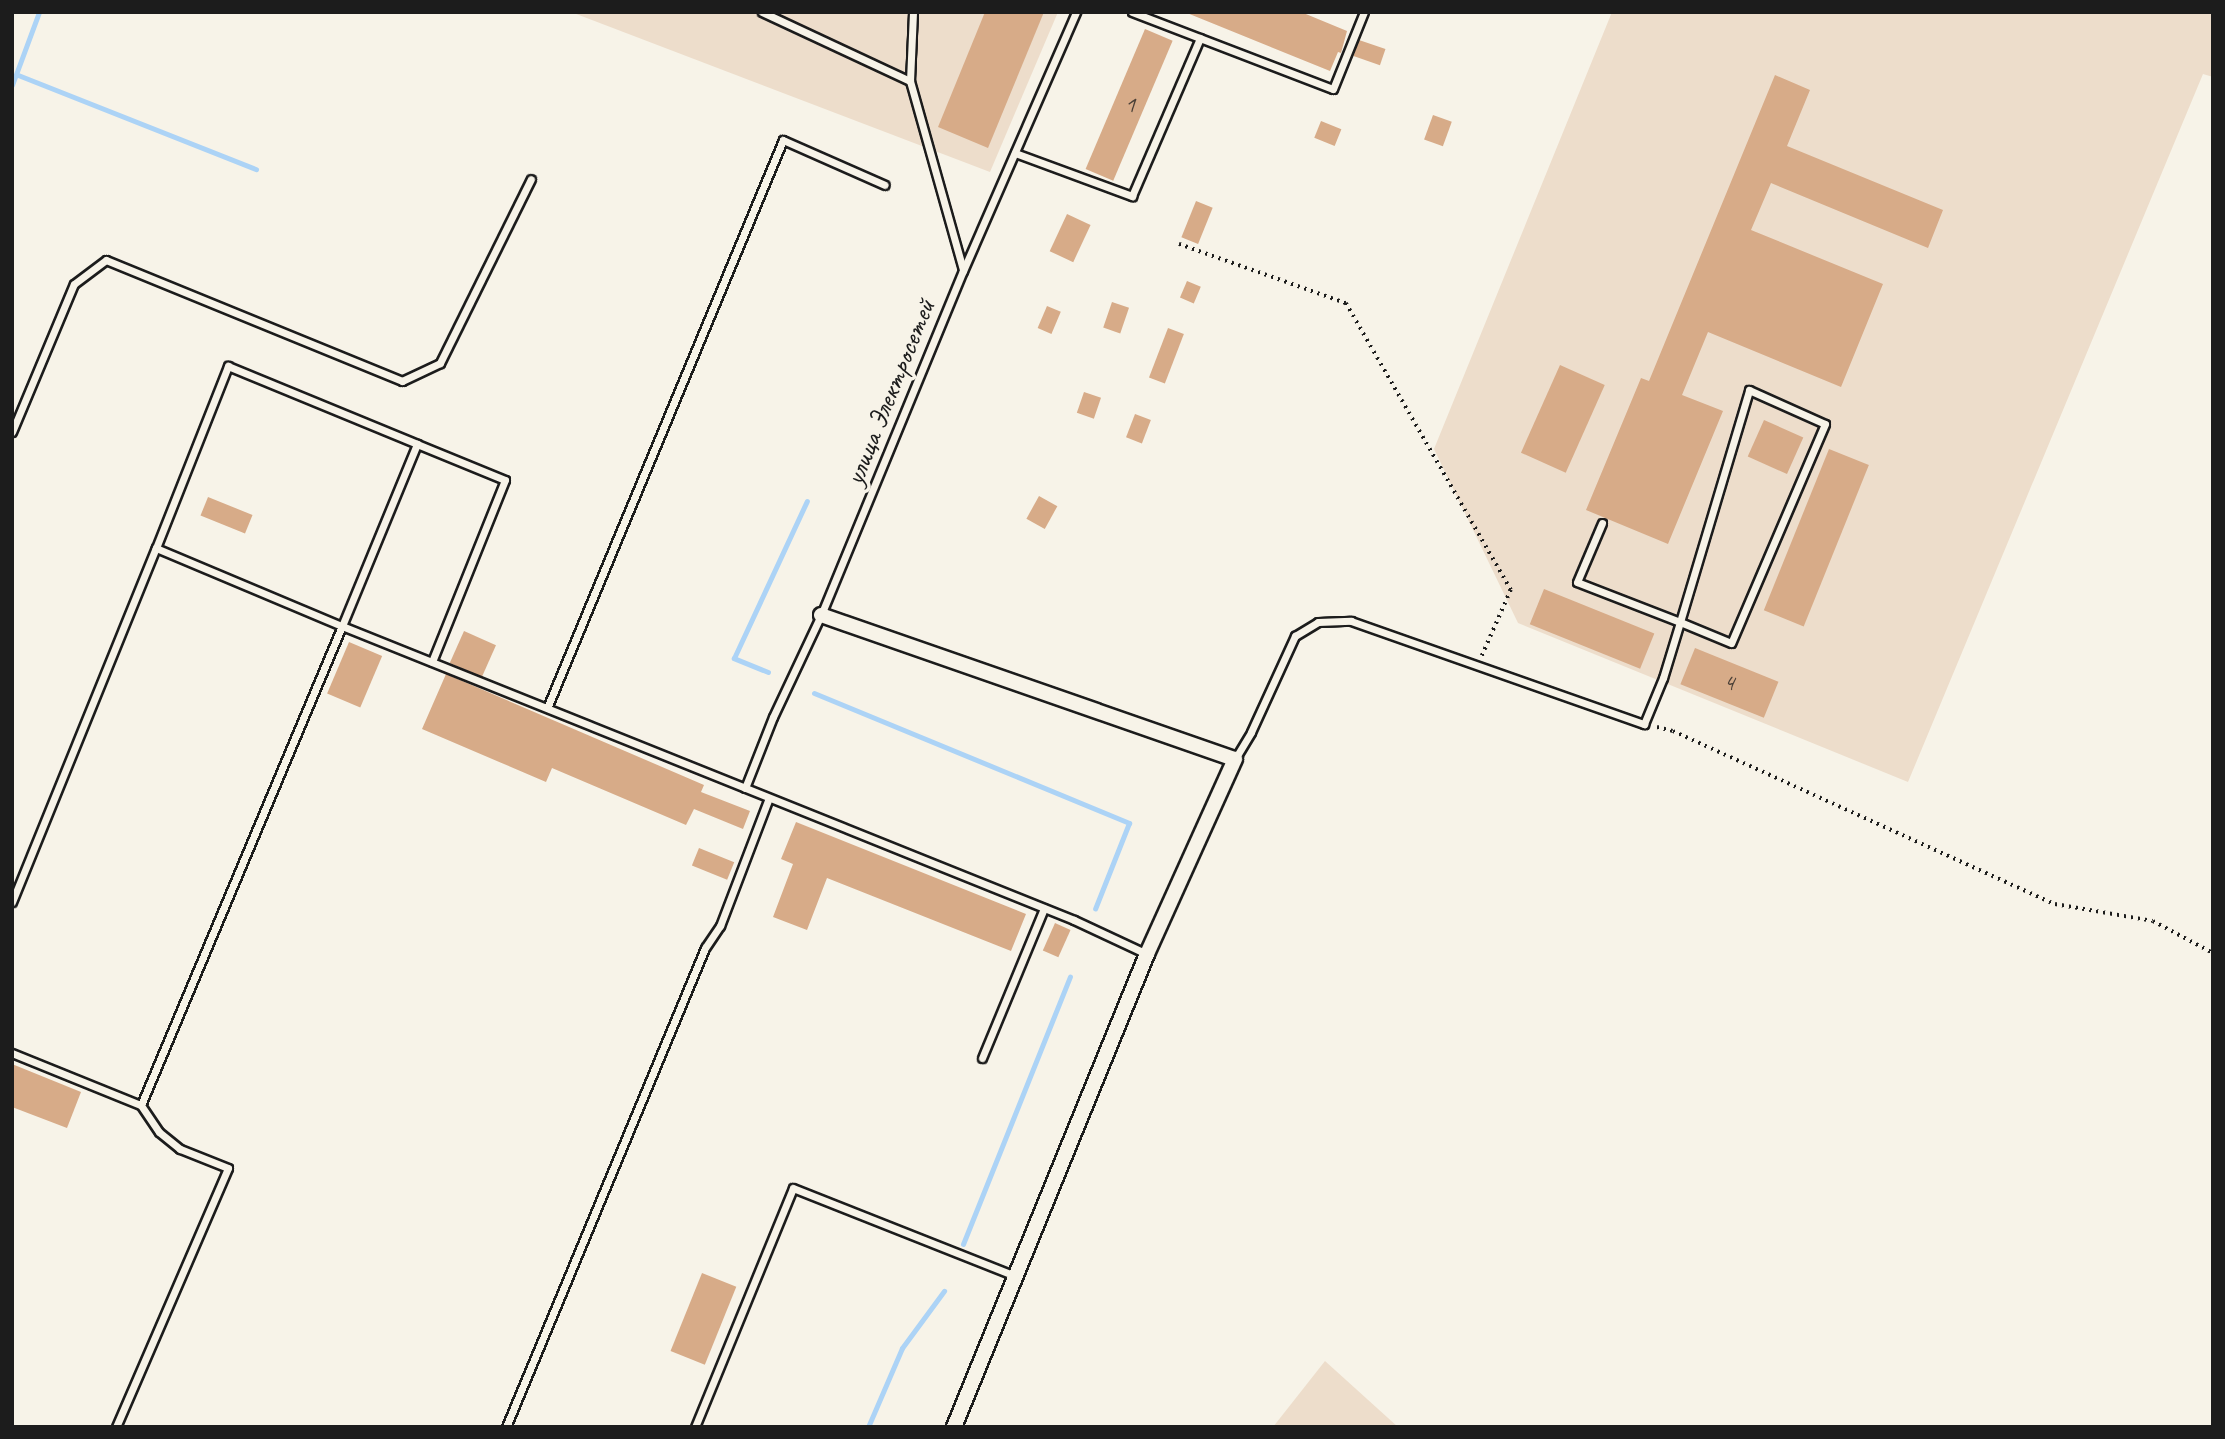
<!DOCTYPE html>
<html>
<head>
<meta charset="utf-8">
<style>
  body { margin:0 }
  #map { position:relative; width:2225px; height:1439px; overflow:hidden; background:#f7f3e8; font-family:Caveat,sans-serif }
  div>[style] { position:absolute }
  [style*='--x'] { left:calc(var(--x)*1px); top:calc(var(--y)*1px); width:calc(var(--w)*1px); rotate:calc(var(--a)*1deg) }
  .built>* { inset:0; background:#edddcb }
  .stream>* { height:5px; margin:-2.5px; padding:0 2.5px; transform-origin:2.5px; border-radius:2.5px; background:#acd3f6 }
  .building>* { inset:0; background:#d7ab88; transform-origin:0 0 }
  .path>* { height:3.5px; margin-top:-1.75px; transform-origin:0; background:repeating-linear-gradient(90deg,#1c1c1c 0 2px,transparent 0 7px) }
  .roads { filter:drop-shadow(2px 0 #1c1c1c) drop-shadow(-2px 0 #1c1c1c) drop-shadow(0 2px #1c1c1c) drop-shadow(0 -2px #1c1c1c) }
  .lane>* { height:7px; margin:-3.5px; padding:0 3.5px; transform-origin:3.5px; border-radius:3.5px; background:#f7f3e8 }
  .street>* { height:14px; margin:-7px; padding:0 7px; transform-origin:7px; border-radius:7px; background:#f7f3e8 }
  span { translate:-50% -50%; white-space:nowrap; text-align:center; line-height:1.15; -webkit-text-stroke:7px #f7f3e8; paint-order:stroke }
  .number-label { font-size:24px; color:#4b4037 }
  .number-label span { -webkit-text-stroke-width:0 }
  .street-label { font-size:28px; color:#1c1c1c }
  .frame { position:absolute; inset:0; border:14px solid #1c1c1c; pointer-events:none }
</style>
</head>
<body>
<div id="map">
  <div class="built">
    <i style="clip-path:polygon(571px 12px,1058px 12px,990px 172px)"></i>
    <i style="clip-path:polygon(1612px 12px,2213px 12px,2213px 77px,2203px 74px,1908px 782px,1518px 623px,1434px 449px)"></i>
    <i style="clip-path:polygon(1325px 1361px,1398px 1427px,1273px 1427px)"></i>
  </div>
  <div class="stream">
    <i style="--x:18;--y:75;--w:256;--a:21.6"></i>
    <i style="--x:12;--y:85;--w:78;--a:-69.7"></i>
    <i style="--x:768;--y:672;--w:37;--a:-158"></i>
    <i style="--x:734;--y:658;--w:173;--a:-65.1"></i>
    <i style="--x:814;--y:693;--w:341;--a:22.4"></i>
    <i style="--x:1129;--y:823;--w:92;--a:111.6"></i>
    <i style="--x:963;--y:1244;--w:288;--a:-68.2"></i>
    <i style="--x:868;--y:1427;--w:86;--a:-66.7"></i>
    <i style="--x:902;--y:1348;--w:71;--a:-53.6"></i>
  </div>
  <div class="building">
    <i style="clip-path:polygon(985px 12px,1044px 12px,988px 148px,938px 127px)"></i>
    <i style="clip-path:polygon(1301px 12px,1347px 31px,1341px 53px,1338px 52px,1330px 71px,1187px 13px)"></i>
    <i style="left:1145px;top:29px;width:30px;height:152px;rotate:23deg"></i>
    <i style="left:1359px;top:40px;width:28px;height:17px;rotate:19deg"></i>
    <i style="clip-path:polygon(1775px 75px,1810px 90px,1787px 146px,1943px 210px,1928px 248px,1771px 183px,1751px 230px,1883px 284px,1841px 387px,1708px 332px,1682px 395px,1723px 411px,1668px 544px,1586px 510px,1641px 378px,1649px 381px)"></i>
    <i style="left:1433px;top:115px;width:20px;height:26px;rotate:20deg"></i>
    <i style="left:1321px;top:121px;width:22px;height:18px;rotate:22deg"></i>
    <i style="left:1196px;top:201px;width:18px;height:39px;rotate:22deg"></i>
    <i style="left:1067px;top:214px;width:26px;height:41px;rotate:25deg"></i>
    <i style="left:1187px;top:281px;width:15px;height:18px;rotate:23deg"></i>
    <i style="left:1112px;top:302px;width:18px;height:27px;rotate:19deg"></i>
    <i style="left:1047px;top:306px;width:15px;height:24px;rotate:23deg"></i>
    <i style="left:1168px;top:328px;width:17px;height:53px;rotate:21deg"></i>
    <i style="left:1560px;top:365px;width:49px;height:96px;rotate:24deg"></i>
    <i style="left:1084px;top:392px;width:18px;height:22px;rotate:19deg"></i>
    <i style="left:1135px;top:414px;width:17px;height:25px;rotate:21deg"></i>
    <i style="left:1764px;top:420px;width:43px;height:40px;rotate:24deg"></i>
    <i style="left:1829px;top:449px;width:43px;height:174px;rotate:22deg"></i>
    <i style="left:1039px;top:496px;width:21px;height:26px;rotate:29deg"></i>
    <i style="left:208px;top:497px;width:48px;height:20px;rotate:22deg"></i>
    <i style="left:1544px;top:589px;width:119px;height:38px;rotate:22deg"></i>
    <i style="left:464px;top:631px;width:35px;height:35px;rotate:24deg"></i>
    <i style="left:349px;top:642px;width:36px;height:56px;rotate:23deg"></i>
    <i style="left:1695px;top:648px;width:90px;height:39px;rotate:22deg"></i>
    <i style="clip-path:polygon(446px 674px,704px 785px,701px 792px,750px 811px,743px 829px,694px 809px,686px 825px,552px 768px,546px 782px,422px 729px)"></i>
    <i style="clip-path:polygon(796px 822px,1026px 914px,1011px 951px,827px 878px,807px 930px,773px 917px,793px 864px,781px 859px)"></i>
    <i style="left:699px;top:848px;width:38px;height:19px;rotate:22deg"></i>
    <i style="left:1055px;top:923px;width:17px;height:30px;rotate:24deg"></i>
    <i style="clip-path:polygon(12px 1064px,81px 1092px,67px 1128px,12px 1107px)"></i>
    <i style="left:702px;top:1273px;width:37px;height:84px;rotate:22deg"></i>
  </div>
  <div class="path">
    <i style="--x:1179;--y:244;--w:177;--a:19.5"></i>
    <i style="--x:1346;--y:303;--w:331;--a:60.1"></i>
    <i style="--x:1511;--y:590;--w:72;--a:113.7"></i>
    <i style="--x:1657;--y:727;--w:16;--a:14"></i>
    <i style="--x:1673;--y:731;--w:419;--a:24.4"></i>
    <i style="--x:2055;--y:904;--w:99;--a:9.8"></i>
    <i style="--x:2153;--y:921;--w:68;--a:28.1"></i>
  </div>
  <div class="roads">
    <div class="lane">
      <i style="--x:762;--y:12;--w:163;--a:25"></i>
      <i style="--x:910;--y:81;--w:196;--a:74.3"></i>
      <i style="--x:1132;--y:12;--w:215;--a:21"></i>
      <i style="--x:1333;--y:89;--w:83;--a:-68.1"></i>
      <i style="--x:910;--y:81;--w:69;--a:-87.5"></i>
      <i style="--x:1015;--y:153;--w:125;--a:20.2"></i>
      <i style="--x:1132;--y:196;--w:172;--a:-66.7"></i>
      <i style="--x:12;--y:432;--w:160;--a:-67.3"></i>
      <i style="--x:74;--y:284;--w:40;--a:-37"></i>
      <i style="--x:106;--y:260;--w:320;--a:22.2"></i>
      <i style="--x:402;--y:381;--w:42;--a:-25.3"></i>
      <i style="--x:440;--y:363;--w:205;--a:-63.7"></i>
      <i style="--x:156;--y:548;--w:196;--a:-68.4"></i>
      <i style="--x:228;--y:366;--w:204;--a:22.4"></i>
      <i style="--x:417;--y:444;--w:95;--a:22.2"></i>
      <i style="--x:505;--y:480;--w:196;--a:111.9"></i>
      <i style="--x:547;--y:708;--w:615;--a:-67.44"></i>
      <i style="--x:783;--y:140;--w:111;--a:23.8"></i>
      <i style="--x:1235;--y:759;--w:31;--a:-59"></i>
      <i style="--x:1251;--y:732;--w:106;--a:-65.4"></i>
      <i style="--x:1295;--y:636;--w:27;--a:-31"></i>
      <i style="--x:1318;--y:622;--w:33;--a:-2"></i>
      <i style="--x:1351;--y:621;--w:311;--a:19.4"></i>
      <i style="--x:1644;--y:724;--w:50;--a:-67.6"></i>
      <i style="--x:1663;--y:678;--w:59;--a:-73.1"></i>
      <i style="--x:1680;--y:622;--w:242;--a:-73.4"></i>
      <i style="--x:1749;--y:390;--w:83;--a:24.1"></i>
      <i style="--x:1825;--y:424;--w:238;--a:113.2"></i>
      <i style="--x:1731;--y:643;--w:55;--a:-157.6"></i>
      <i style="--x:1680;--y:622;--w:110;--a:-158.8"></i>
      <i style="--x:1577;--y:582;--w:64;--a:-67"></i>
      <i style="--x:745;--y:788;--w:76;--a:-68.5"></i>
      <i style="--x:773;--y:717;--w:113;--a:-64.8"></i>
      <i style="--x:821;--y:615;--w:372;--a:-67.6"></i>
      <i style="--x:963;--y:271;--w:283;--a:-66.4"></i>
      <i style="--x:12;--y:902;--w:382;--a:-67.9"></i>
      <i style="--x:156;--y:548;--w:202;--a:22.8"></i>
      <i style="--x:342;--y:626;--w:197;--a:-67.6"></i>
      <i style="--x:12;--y:1053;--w:139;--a:22"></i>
      <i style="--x:982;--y:1058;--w:162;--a:-67.5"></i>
      <i style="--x:116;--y:1427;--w:282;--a:-66.6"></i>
      <i style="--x:228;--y:1168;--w:52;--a:-158.4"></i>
      <i style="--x:180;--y:1149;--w:27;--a:-141"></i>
      <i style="--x:159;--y:1132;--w:32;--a:-124"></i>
      <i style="--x:141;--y:1105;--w:519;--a:-67.24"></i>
      <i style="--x:342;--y:626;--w:789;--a:21.88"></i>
      <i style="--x:1074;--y:920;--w:81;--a:25"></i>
      <i style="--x:506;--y:1427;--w:519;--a:-67.44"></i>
      <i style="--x:705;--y:948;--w:27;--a:-56"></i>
      <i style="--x:720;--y:926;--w:137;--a:-69.1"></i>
      <i style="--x:695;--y:1427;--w:258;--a:-67.7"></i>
      <i style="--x:793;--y:1188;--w:239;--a:21.6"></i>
    </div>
    <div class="street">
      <i style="--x:821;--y:615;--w:438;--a:19.2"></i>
      <i style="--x:1235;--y:759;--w:214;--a:114.3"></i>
      <i style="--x:1147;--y:954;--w:511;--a:112.2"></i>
    </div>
  </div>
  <div class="number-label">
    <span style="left:1130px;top:105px">1</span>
    <span style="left:1729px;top:683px">4</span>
  </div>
  <div class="street-label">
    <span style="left:890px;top:392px;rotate:-68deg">улица Электросетей</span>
  </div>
  <div class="frame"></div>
</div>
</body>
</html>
